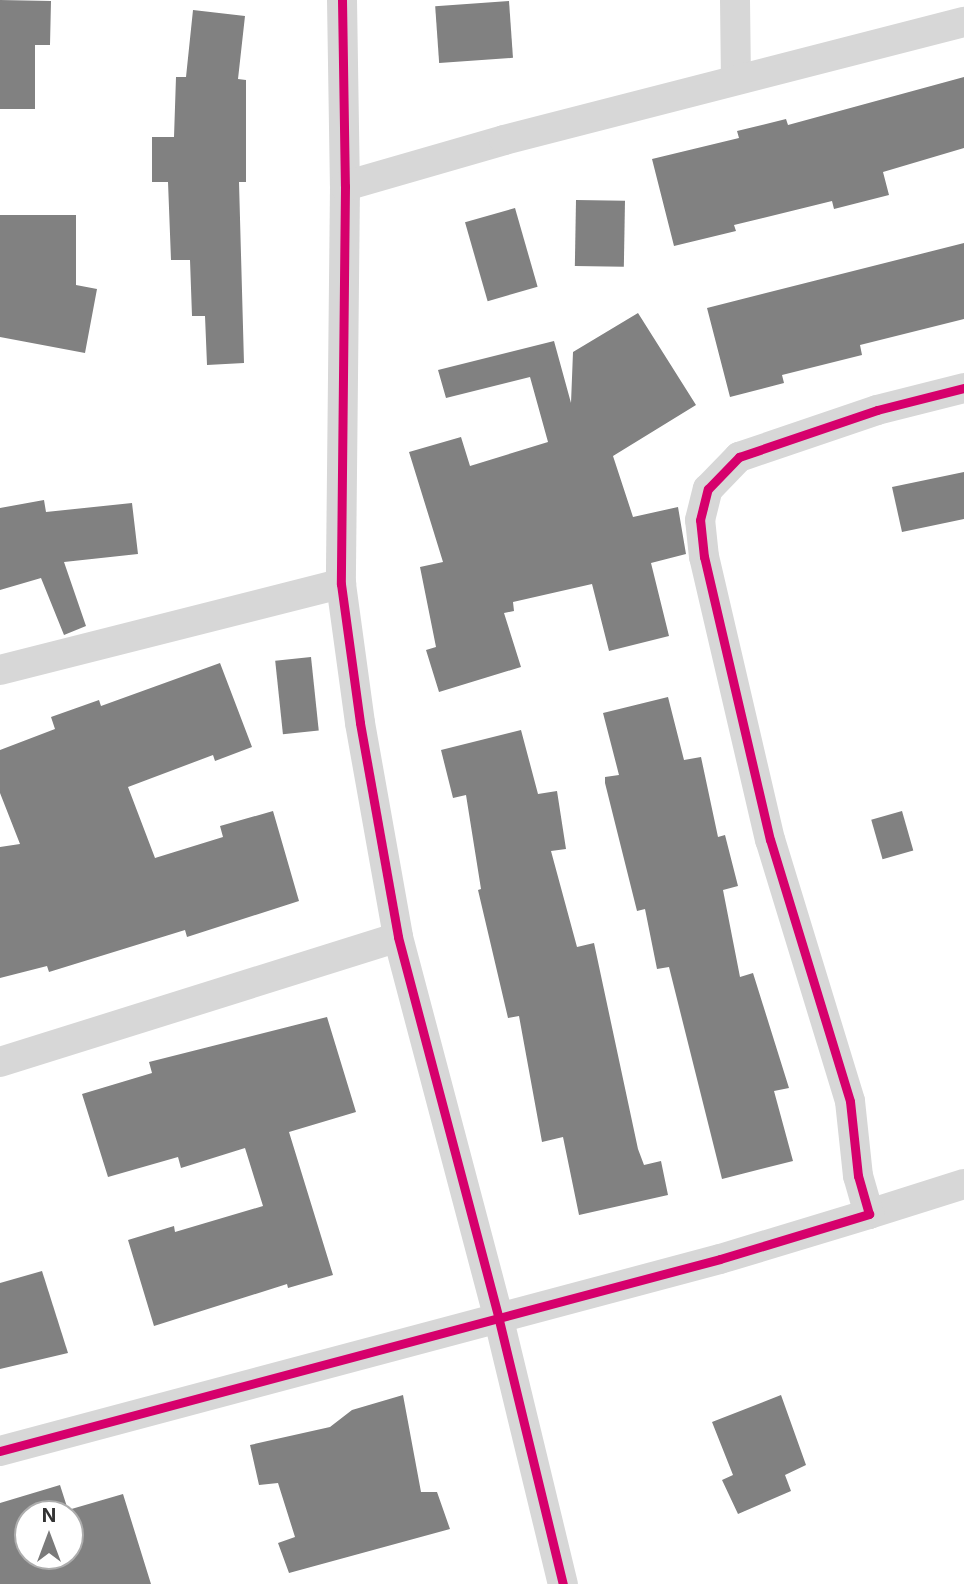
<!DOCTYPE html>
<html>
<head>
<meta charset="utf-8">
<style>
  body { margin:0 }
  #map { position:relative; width:964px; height:1584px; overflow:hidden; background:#fff; font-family:Inter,sans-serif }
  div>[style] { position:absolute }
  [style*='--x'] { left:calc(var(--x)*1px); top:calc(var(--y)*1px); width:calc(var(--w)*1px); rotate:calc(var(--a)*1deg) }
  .building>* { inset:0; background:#818181; transform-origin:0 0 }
  .street>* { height:30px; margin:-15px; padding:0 15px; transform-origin:15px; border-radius:15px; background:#d7d7d7 }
  .cycleway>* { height:9px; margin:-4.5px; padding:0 4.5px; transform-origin:4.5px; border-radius:4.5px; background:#d6006c }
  span { translate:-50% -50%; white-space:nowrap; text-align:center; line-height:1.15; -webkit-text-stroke:7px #fff; paint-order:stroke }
  .north { position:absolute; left:14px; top:1500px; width:70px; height:70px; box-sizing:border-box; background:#fff; border:2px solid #adadad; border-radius:50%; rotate:0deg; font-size:19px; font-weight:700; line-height:28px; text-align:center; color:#333 }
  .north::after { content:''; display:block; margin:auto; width:24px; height:32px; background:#7a7a7a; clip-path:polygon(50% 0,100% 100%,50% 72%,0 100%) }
</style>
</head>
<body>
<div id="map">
  <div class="building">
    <i style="clip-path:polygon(0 0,51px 1px,50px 45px,35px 45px,35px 109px,0 109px)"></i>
    <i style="left:509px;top:1px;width:57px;height:74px;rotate:86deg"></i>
    <i style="clip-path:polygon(193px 10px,245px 16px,238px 79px,246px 80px,246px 182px,239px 182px,244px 363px,207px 365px,205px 316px,192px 316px,190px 260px,171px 260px,168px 182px,152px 182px,152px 137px,174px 137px,176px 77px,186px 77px)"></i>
    <i style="clip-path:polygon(964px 77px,964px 148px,883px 172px,889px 195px,834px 209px,832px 201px,734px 225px,736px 231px,674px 246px,652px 159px,739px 138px,737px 131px,786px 119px,788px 125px)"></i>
    <i style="left:576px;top:200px;width:49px;height:66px;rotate:1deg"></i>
    <i style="left:515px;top:208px;width:82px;height:52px;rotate:74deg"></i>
    <i style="clip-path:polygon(0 215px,76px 215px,76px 285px,97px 289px,85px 353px,0 337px)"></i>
    <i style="clip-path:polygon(964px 243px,964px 319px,860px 345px,862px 355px,782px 375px,784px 383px,730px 397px,707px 308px)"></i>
    <i style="clip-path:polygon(638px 313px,696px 405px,613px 456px,633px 517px,678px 507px,686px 554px,651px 563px,669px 636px,609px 651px,592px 584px,513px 602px,514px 611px,504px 613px,521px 667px,439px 692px,426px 650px,436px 647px,420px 567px,443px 562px,409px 452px,461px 437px,470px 466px,548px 442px,530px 377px,446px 398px,438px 370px,554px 341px,571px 403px,573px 352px)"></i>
    <i style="clip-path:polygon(964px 472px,964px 519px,902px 532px,892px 487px)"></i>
    <i style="clip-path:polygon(44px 500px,46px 512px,132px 503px,138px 554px,64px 562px,86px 626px,64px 635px,41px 578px,0 590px,0 508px)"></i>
    <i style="left:311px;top:657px;width:74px;height:36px;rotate:84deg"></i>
    <i style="clip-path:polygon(220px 663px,252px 747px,215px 761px,213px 755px,128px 787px,155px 858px,223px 837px,220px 826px,273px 811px,299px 901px,187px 937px,185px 930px,49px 972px,47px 966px,0 978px,0 847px,20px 844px,0 793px,0 750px,55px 729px,51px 717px,99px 700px,101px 706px)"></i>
    <i style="clip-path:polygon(668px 697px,684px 760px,701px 757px,718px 837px,725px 835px,738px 886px,723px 890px,740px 977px,753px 973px,789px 1088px,774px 1091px,793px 1161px,722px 1179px,669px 967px,657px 969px,645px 909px,637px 911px,605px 783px,605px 777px,619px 775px,603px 713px)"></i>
    <i style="clip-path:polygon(521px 730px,538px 794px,557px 791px,566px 849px,551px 851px,577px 947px,594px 943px,638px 1149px,644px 1165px,661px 1161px,668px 1195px,579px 1215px,563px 1137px,542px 1142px,519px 1016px,508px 1018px,478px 890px,481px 889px,466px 795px,453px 798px,441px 750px)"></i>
    <i style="left:902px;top:811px;width:41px;height:32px;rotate:74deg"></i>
    <i style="clip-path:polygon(327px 1017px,356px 1112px,289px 1132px,333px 1275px,288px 1288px,287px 1284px,154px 1326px,128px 1240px,174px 1226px,175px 1232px,263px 1206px,245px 1148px,181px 1168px,178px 1157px,108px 1177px,82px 1094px,152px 1073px,149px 1062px)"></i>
    <i style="clip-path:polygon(42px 1271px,68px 1353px,0 1369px,0 1283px)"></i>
    <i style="clip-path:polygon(403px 1395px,421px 1492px,437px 1492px,450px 1529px,289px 1573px,278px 1543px,295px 1537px,278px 1483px,259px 1485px,250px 1445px,330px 1427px,352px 1410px)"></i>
    <i style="clip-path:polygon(781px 1395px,806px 1465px,785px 1475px,791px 1491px,738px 1514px,722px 1480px,733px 1475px,712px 1422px)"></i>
    <i style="clip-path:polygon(evenodd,60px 1485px,68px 1510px,123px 1494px,151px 1584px,0 1584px,0 1503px,60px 1485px,28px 1514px,70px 1514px,70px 1556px,28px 1556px,28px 1514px)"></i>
  </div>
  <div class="street">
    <i style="--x:342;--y:0;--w:186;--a:89.1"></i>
    <i style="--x:345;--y:186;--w:398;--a:90.6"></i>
    <i style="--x:341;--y:584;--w:140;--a:82.2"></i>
    <i style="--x:360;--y:723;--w:217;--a:79.9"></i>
    <i style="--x:398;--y:937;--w:392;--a:75.2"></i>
    <i style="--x:498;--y:1316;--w:276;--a:76.4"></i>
    <i style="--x:735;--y:0;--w:79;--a:89.3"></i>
    <i style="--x:345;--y:186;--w:166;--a:-16.1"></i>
    <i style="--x:504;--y:140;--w:475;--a:-14.4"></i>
    <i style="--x:0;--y:670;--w:352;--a:-14.2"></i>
    <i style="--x:0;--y:1062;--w:417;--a:-17.4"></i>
    <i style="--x:869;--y:1214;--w:100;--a:-17.5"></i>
    <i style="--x:0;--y:1451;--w:745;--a:-14.93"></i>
    <i style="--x:720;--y:1259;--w:156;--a:-16.8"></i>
    <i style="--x:869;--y:1214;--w:40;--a:-106"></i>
    <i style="--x:858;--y:1176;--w:75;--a:-96.1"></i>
    <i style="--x:850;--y:1101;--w:273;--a:-107"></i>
    <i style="--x:770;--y:840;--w:291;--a:-103.1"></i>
    <i style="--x:704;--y:557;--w:37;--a:-96"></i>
    <i style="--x:700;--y:520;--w:32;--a:-76"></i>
    <i style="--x:708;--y:489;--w:45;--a:-45.9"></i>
    <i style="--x:739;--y:457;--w:146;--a:-18.8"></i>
    <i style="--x:877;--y:410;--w:90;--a:-14.2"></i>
  </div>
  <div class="cycleway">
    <i style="--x:342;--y:0;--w:186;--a:89.1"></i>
    <i style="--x:345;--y:186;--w:398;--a:90.6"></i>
    <i style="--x:341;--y:584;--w:140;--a:82.2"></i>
    <i style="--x:360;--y:723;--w:217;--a:79.9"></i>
    <i style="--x:398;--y:937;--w:392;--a:75.2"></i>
    <i style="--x:498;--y:1316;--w:276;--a:76.4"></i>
    <i style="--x:0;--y:1451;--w:745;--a:-14.93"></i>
    <i style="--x:720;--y:1259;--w:156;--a:-16.8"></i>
    <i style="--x:869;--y:1214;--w:40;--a:-106"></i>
    <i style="--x:858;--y:1176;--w:75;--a:-96.1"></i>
    <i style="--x:850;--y:1101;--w:273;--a:-107"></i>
    <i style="--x:770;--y:840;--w:291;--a:-103.1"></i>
    <i style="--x:704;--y:557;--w:37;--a:-96"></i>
    <i style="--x:700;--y:520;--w:32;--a:-76"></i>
    <i style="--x:708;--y:489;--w:45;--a:-45.9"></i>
    <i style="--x:739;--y:457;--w:146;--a:-18.8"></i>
    <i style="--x:877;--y:410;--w:90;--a:-14.2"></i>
  </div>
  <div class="north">N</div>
</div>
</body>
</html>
